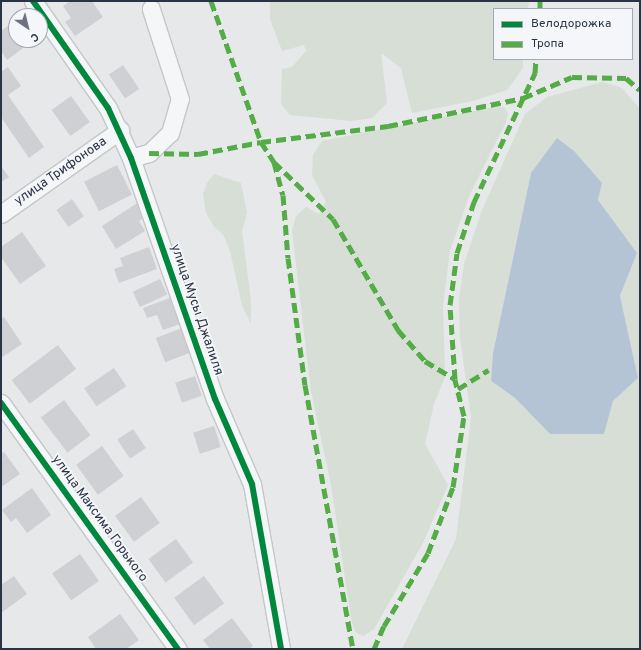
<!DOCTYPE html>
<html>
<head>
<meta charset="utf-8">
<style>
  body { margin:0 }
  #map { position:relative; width:641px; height:650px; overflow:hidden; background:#e6e8ea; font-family:Overpass,sans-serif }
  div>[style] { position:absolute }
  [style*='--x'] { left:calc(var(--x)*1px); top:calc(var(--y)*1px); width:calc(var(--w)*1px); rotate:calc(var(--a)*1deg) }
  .green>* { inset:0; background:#d6ded6 }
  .water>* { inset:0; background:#b4c4d5 }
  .building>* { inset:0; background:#ced0d3; transform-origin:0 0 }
  .roads { filter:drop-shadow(1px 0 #c4c6c8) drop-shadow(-1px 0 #c4c6c8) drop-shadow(0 1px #c4c6c8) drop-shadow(0 -1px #c4c6c8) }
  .street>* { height:17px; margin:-8.5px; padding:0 8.5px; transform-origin:8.5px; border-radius:8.5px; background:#f5f6f7 }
  .quiet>* { height:5px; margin-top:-2.5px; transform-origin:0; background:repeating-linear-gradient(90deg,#54ac47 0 10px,transparent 0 15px) }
  .cycleway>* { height:6px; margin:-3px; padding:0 3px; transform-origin:3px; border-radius:3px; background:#00873e }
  span { translate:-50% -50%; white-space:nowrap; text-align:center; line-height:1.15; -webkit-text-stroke:3.5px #f4f6f9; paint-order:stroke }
  .street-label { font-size:13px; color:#2b3445 }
  .frame { position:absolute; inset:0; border:2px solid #2b3445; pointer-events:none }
  .legend { position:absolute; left:493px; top:8px; width:140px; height:52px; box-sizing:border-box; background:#f4f6f9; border:1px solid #a4a8b1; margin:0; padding:5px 7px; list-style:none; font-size:12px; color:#2b3445 }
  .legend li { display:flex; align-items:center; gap:8px; height:20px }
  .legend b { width:20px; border:1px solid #a4a8b1 }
  .north { position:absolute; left:8px; top:8px; width:40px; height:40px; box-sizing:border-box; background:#f4f6f9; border:1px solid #a4a8b1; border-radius:50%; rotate:145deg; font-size:11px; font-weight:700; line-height:16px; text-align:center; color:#2b3445 }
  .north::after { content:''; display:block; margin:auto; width:14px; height:18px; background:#6c737f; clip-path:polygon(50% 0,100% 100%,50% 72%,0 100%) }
</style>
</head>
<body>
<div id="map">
  <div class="green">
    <i style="clip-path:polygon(270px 1px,529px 1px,528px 9px,494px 9px,494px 59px,523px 59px,523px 68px,507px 90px,473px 101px,412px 113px,401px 68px,381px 53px,387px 103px,372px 118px,352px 121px,290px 115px,281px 104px,282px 69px,292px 67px,306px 51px,304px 45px,282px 51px,270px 19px)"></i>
    <i style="clip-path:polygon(evenodd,603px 82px,622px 88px,640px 109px,640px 649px,402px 649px,456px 539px,471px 417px,460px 338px,459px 299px,464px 264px,482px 210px,525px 114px,547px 97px,603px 82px,531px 173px,602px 183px,598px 200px,637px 253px,620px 296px,638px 378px,613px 401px,604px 434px,550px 434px,515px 398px,491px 381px,493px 353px,531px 173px)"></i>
    <i style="clip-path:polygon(499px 106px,505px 108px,508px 114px,506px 122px,470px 194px,450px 251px,443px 305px,445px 377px,434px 404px,425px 444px,448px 485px,423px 543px,374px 629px,363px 636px,355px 632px,351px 618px,331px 485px,311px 391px,292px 231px,296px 216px,306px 207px,319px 214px,326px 202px,312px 175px,313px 155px,322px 141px)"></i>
    <i style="clip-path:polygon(214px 174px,241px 183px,247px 213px,242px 231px,251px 301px,251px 324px,242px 305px,230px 251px,223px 234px,214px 227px,206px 213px,203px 194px,207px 183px)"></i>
  </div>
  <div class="water">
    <i style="clip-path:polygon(557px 138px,574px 151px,602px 183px,598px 200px,637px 253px,620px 296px,638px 378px,613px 401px,604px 434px,550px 434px,515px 398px,491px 381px,493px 353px,531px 173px)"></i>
  </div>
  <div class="building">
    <i style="clip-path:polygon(70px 1px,92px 1px,103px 17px,75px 36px,65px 22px,71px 18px,63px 6px)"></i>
    <i style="clip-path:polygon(16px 20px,16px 40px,34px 40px,7px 60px,1px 51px,1px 31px)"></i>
    <i style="left:123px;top:65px;width:29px;height:17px;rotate:56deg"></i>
    <i style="clip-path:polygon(8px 67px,21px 86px,8px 95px,44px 147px,29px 158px,1px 117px,1px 72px)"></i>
    <i style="left:71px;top:96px;width:32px;height:24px;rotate:54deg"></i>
    <i style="left:117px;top:165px;width:33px;height:37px;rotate:63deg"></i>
    <i style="clip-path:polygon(1px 166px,9px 177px,1px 182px)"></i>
    <i style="left:72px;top:199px;width:21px;height:19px;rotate:55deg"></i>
    <i style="clip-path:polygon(139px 202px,147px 216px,139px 221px,145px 231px,116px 249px,102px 226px)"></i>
    <i style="clip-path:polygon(22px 232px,46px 266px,20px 284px,1px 257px,1px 247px)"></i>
    <i style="clip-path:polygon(149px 247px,157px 269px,119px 283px,114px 269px,123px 266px,120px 258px)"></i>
    <i style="left:160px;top:279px;width:17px;height:30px;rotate:65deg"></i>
    <i style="clip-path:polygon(170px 298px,180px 324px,163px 330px,157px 315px,147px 318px,143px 308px)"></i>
    <i style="clip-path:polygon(4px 317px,22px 344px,1px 358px,1px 319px)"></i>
    <i style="left:182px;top:328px;width:26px;height:28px;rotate:69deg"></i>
    <i style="left:58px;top:345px;width:30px;height:58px;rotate:53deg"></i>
    <i style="left:114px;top:368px;width:22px;height:36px;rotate:56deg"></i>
    <i style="left:195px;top:376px;width:21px;height:21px;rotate:71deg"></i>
    <i style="left:64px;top:400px;width:44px;height:29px;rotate:53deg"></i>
    <i style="left:214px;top:426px;width:22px;height:22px;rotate:72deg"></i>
    <i style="left:133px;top:429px;width:23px;height:19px;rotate:56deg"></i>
    <i style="left:102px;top:446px;width:37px;height:32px;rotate:54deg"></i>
    <i style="clip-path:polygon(4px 452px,20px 474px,1px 487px,1px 454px)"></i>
    <i style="clip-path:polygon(32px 488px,51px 515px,27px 533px,16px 518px,11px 522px,2px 510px)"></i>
    <i style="left:141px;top:497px;width:32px;height:32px;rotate:54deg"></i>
    <i style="left:176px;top:539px;width:29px;height:34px;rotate:54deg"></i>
    <i style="left:80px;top:554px;width:33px;height:34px;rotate:55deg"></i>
    <i style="clip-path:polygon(14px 576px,27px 594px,1px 613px,1px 585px)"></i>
    <i style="left:204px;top:576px;width:34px;height:37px;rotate:54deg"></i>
    <i style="clip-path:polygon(120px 614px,139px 640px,126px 649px,96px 649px,88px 637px)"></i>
    <i style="clip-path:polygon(232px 618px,253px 646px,249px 649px,210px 649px,203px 640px)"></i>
  </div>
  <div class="roads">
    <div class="street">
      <i style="--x:33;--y:1;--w:131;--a:55"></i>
      <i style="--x:108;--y:108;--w:55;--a:65.3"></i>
      <i style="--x:131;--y:158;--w:255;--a:70.8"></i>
      <i style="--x:215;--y:399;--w:93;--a:66.5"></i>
      <i style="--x:252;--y:484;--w:168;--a:80"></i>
      <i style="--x:131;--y:158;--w:19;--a:-16"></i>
      <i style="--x:149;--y:153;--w:29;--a:-44"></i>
      <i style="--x:170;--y:133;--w:35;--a:-74"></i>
      <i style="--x:180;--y:99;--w:95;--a:-107.9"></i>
      <i style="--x:1;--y:214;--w:146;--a:-35.2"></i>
      <i style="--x:1;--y:403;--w:303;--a:54.3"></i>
    </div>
  </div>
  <div class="quiet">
    <i style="--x:211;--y:1;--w:150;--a:70.5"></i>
    <i style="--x:261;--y:142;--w:24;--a:57"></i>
    <i style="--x:274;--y:162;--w:82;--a:44"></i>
    <i style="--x:333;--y:219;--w:129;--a:59.6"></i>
    <i style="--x:398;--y:330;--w:41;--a:48.9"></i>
    <i style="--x:425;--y:361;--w:35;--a:31"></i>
    <i style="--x:540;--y:9;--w:8;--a:-90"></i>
    <i style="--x:149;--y:153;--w:49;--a:1.2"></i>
    <i style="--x:198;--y:154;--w:64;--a:-10.8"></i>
    <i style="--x:261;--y:142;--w:128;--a:-7.2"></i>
    <i style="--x:388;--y:126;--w:138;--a:-11.7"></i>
    <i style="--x:523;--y:98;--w:53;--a:-23.2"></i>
    <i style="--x:572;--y:77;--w:54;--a:1.1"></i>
    <i style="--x:626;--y:78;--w:18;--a:41"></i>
    <i style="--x:274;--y:162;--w:34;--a:75"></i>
    <i style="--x:283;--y:195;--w:63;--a:85.5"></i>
    <i style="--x:288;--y:258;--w:128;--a:82.4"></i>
    <i style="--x:305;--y:385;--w:268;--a:79.7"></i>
    <i style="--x:458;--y:389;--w:36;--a:-32"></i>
    <i style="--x:374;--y:649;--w:25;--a:-67"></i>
    <i style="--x:384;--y:626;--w:85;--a:-58.9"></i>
    <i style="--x:428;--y:553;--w:71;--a:-69.3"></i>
    <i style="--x:453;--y:487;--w:72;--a:-81.2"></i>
    <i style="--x:464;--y:416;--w:38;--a:-104"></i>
    <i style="--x:455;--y:379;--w:74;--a:-93.9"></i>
    <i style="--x:450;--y:305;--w:52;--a:-82.3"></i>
    <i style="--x:457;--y:253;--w:54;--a:-71.6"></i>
    <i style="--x:474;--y:202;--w:143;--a:-64.7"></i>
    <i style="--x:535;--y:73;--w:14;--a:-86"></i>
  </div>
  <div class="cycleway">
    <i style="--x:33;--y:1;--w:131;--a:55"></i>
    <i style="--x:108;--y:108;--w:55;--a:65.3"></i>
    <i style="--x:131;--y:158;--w:255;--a:70.8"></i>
    <i style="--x:215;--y:399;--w:93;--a:66.5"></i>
    <i style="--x:252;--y:484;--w:168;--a:80"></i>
    <i style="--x:1;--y:403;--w:303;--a:54.3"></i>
  </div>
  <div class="street-label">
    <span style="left:61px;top:172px;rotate:-35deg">улица Трифонова</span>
    <span style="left:196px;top:310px;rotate:71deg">улица Мусы Джалиля</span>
    <span style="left:99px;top:519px;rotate:54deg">улица Максима Горького</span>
  </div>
  <div class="frame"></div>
  <ul class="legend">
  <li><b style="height:5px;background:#00873e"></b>Велодорожка</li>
  <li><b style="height:5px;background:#54ac47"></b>Тропа</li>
  </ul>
  <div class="north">С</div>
</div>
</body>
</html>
